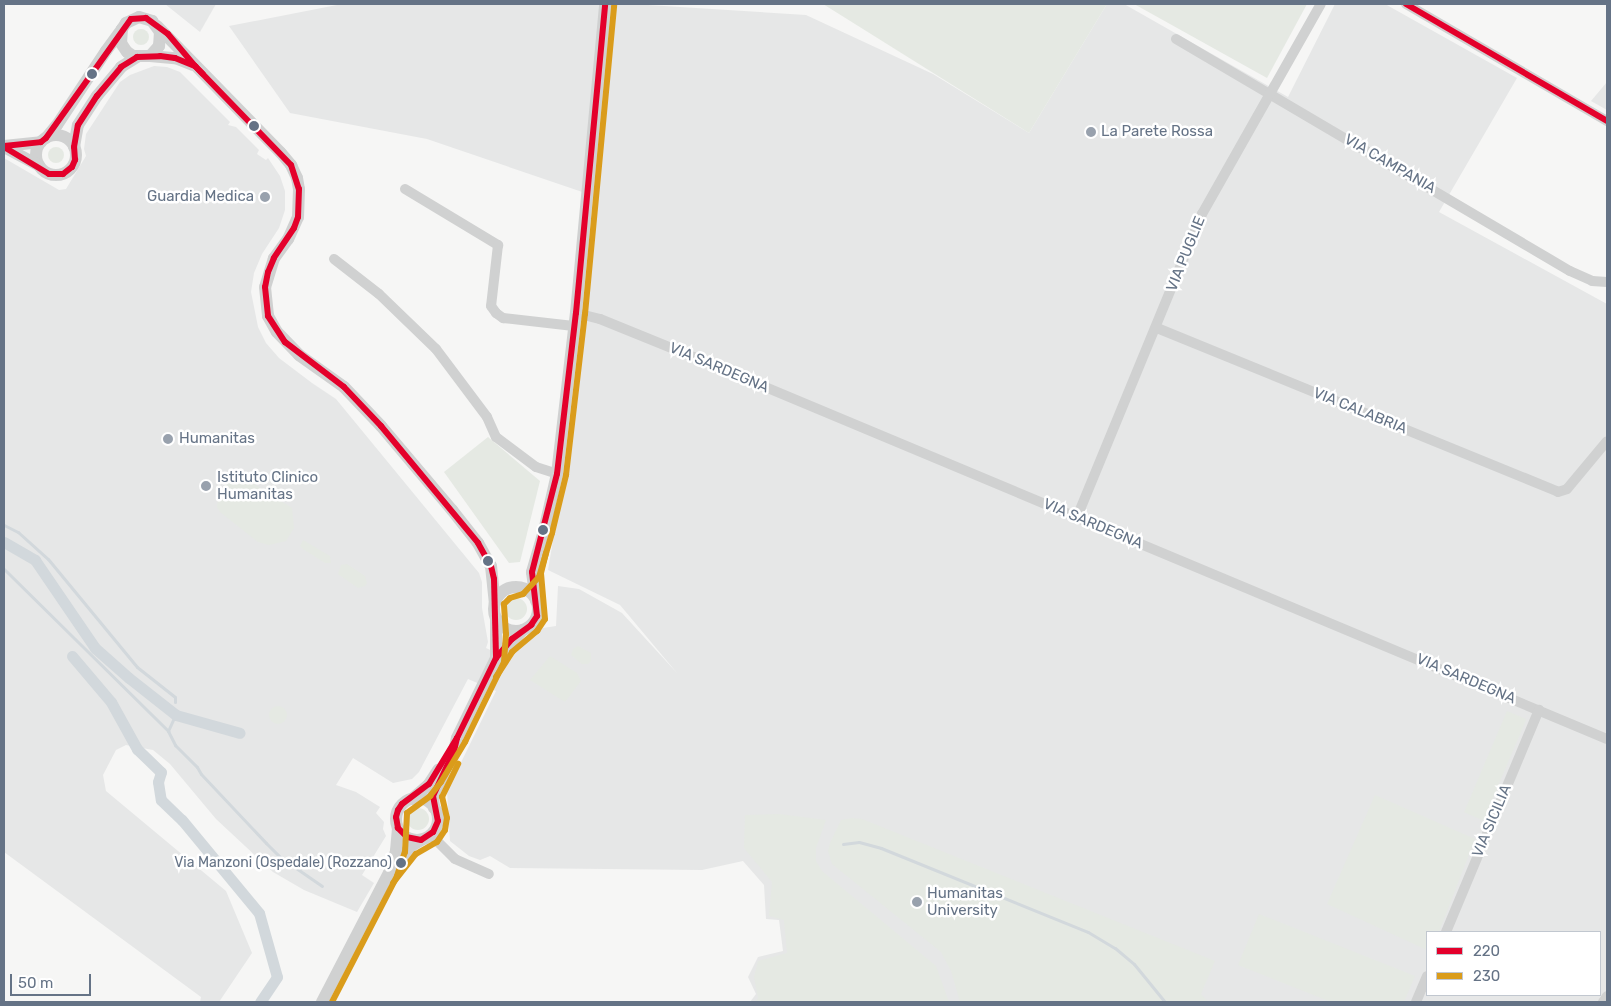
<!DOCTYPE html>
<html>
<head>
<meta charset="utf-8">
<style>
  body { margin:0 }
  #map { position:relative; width:1611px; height:1006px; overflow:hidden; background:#f6f6f5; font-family:Rubik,sans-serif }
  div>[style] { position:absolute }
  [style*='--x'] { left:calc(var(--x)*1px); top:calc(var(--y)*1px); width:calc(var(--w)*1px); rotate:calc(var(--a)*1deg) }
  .built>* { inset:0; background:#e6e7e7 }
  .green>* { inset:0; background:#e5e9e3; transform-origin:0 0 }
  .round { border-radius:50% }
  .stream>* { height:3px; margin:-1.5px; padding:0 1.5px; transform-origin:1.5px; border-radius:1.5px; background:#d2d8dc }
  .canal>* { height:11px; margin:-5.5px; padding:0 5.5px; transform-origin:5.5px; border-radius:5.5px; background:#d2d8dc }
  .minor>* { height:10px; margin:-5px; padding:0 5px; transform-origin:5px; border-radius:5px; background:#d0d1d1 }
  .tertiary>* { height:12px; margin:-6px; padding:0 6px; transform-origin:6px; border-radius:6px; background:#d0d1d1 }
  .tertiary>.ring { margin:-6px; padding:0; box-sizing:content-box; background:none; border:12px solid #d0d1d1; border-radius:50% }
  .bus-1>* { height:6px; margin:-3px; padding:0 3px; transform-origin:3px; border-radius:3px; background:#e4002b }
  .bus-2>* { height:6px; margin:-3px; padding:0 3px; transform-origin:3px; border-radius:3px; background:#da9c1b }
  .dots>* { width:14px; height:14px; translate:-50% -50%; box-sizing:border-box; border:2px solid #fff; border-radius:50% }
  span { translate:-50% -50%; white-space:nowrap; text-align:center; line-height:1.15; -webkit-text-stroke:5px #fff; paint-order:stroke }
  .bus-label { font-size:14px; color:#657386 }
  .right { translate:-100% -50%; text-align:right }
  .poi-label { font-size:15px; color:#657386 }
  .left { translate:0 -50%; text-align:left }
  .street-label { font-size:15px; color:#657386 }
  .frame { position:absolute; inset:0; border:5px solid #657386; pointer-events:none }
  .legend { position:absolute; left:1426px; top:931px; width:175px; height:65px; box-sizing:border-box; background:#fff; border:1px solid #c1c7cf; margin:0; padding:6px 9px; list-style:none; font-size:15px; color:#657386 }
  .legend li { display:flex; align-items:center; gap:10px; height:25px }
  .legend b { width:25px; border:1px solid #c1c7cf }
  .scale { position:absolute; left:10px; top:974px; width:81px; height:22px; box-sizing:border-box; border:2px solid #657386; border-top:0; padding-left:6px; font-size:15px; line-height:18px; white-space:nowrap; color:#657386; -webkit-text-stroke:4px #fff; paint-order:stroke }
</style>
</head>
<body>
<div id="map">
  <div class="built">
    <i style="clip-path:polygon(165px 4px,216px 4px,200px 32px)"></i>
    <i style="clip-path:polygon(evenodd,342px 4px,632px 4px,806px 15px,933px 74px,1029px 133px,1107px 4px,1124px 4px,1288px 97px,1335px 4px,1385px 4px,1517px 78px,1439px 212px,1607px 304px,1607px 1002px,750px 1002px,756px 994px,748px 977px,758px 957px,783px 951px,779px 920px,766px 919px,764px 885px,743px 861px,702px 870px,510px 868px,490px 856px,480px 860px,469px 856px,450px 841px,447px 791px,496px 691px,468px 679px,419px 772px,412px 779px,393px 783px,353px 758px,336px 785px,356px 792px,380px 807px,376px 813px,384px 822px,383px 829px,386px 836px,362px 875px,374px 883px,357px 912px,304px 890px,273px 872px,216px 819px,170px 764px,153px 750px,126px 745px,116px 750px,103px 775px,106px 791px,226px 891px,252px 953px,219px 1002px,200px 1002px,201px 997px,4px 852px,4px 158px,59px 190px,66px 189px,86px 156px,84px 149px,86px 134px,120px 82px,130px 75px,154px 66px,167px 67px,180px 72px,230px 122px,228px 125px,236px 127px,259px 150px,257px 154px,266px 160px,268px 158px,280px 176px,285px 191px,285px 210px,279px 228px,262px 254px,254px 273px,251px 292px,258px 327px,266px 343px,279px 358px,312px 383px,336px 399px,479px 573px,482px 582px,482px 608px,488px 642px,486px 648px,511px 660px,520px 643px,535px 637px,543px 628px,556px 626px,558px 586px,579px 589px,622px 613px,677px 673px,620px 605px,548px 570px,579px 386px,597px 197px,427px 139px,290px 113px,229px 26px,342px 4px,1427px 932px,1600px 932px,1600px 995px,1427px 995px,1427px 932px)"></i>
    <i style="clip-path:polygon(1607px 82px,1607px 110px,1591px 101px)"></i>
  </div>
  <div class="green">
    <i style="clip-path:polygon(823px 4px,1107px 4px,1029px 133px)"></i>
    <i style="clip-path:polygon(1134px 4px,1307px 4px,1267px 78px)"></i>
    <i class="round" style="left:133px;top:29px;width:16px;height:16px"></i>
    <i class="round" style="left:48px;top:147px;width:16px;height:16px"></i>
    <i style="clip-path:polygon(488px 437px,540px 481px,520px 562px,509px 563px,444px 472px)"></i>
    <i style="clip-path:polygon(244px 480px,251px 482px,292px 508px,294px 528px,286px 541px,269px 545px,258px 542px,220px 512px,217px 507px,218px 499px,226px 482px)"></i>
    <i style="clip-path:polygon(303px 540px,330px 556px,331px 563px,325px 563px,303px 549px,300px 546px)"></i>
    <i style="clip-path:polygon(347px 564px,365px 576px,367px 583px,365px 586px,358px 588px,338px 574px,341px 565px)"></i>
    <i class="round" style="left:505px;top:598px;width:22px;height:22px"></i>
    <i style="clip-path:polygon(578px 646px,591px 653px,591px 661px,588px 664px,582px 664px,571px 655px,573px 649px)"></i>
    <i style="clip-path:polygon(550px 656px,577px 673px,581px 681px,565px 702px,530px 680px)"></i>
    <i class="round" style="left:269px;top:706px;width:18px;height:18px"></i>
    <i style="left:1507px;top:711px;width:21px;height:110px;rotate:23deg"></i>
    <i style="clip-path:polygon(1375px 795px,1475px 839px,1439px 932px,1427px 932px,1427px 950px,1327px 904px)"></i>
    <i class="round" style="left:407px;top:808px;width:22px;height:22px"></i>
    <i style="clip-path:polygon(779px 814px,826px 820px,816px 848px,816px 861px,822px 871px,936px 966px,949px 1002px,755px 1002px,758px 998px,754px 977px,758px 961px,787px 953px,784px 920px,769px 916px,772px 882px,744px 848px,745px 815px)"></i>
    <i style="clip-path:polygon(852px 818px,862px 819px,1215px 961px,1201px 994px,1208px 1002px,960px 1002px,951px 971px,941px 952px,832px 864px,828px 851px,830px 843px,841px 820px)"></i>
    <i style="clip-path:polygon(1259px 914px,1415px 976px,1404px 1002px,1331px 1002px,1238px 965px)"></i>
  </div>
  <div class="stream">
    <i style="--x:4;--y:525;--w:16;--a:27"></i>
    <i style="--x:18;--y:532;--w:40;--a:42"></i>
    <i style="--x:48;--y:559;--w:140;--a:50.5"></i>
    <i style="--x:137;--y:667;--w:48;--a:38.3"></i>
    <i style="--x:175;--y:697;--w:5;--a:90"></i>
    <i style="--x:4;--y:569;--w:231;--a:44.6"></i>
    <i style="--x:168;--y:731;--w:16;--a:63"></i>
    <i style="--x:175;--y:745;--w:31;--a:45"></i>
    <i style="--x:197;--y:767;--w:8;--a:60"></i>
    <i style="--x:201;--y:774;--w:95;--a:46.7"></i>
    <i style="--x:266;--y:843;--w:20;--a:45"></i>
    <i style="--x:280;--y:857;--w:51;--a:34.6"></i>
    <i style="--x:168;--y:731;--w:12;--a:-66"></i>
    <i style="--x:843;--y:844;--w:16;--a:-7"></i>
    <i style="--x:859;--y:842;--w:23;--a:15"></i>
    <i style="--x:881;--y:848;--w:223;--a:22.1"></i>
    <i style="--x:1088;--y:932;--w:31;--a:31"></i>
    <i style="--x:1115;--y:948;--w:25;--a:40"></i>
    <i style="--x:1134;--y:964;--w:49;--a:50.8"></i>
  </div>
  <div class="canal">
    <i style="--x:4;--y:542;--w:36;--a:30"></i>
    <i style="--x:35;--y:560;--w:107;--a:55.7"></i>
    <i style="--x:95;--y:648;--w:45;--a:41.4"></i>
    <i style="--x:129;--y:678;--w:60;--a:38.2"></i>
    <i style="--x:176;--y:715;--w:66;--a:15.7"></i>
    <i style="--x:72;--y:656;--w:60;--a:49.7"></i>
    <i style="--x:111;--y:702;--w:54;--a:61"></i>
    <i style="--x:137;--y:749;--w:33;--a:44"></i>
    <i style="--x:161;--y:772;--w:10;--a:107"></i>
    <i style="--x:158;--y:782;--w:18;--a:81"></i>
    <i style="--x:161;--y:800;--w:29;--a:44"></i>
    <i style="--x:182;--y:820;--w:121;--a:50.4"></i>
    <i style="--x:259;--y:913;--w:66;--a:74.3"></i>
    <i style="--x:277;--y:977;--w:30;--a:124"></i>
  </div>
  <div class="minor">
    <i style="--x:1406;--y:4;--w:233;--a:30.2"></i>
    <i style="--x:1176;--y:39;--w:457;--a:30.5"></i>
    <i style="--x:1570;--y:271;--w:24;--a:24"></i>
    <i style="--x:1592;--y:281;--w:15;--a:4"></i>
    <i style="--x:405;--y:189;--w:109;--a:31.1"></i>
    <i style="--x:498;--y:245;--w:61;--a:96.5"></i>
    <i style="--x:491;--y:306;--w:9;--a:54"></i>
    <i style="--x:496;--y:313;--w:9;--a:36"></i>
    <i style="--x:503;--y:318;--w:71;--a:6.4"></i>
    <i style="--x:334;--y:259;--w:57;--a:37.9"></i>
    <i style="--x:379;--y:294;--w:79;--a:44"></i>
    <i style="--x:436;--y:349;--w:85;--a:53.1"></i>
    <i style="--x:487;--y:417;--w:22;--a:66"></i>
    <i style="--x:496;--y:437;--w:50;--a:36.9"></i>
    <i style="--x:536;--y:467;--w:22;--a:18"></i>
    <i style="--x:576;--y:313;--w:25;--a:14"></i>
    <i style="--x:600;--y:319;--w:104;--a:22.1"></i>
    <i style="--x:696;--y:358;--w:987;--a:22.7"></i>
    <i style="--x:1157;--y:328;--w:433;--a:22.2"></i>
    <i style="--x:1558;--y:492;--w:9;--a:-18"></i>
    <i style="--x:1567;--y:489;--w:62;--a:-50.2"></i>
    <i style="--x:1077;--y:517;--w:328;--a:-67.6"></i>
    <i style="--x:1202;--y:214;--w:241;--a:-60.5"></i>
    <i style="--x:431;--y:835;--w:34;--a:45"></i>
    <i style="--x:455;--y:859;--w:37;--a:24"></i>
    <i style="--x:1446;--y:932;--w:241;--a:-67.3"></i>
    <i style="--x:1416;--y:1002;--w:28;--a:-67"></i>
    <i style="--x:1603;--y:1002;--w:7;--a:-56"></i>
  </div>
  <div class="tertiary">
    <i style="--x:157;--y:26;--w:177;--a:45.7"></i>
    <i style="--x:281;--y:153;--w:16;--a:50"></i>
    <i style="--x:291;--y:165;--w:14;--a:65"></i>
    <i style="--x:297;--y:178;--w:11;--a:80"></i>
    <i style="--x:299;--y:189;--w:28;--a:92"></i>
    <i style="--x:298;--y:217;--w:24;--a:114"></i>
    <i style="--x:288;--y:239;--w:24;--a:126"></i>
    <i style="--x:274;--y:258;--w:30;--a:107"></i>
    <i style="--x:265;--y:287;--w:29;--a:84"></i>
    <i style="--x:268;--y:316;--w:18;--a:61"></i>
    <i style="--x:277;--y:332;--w:32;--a:46"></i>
    <i style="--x:299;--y:355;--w:55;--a:35.4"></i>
    <i style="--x:344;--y:387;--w:54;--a:46.5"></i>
    <i style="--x:381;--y:426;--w:110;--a:49.8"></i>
    <i style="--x:452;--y:510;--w:42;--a:51.8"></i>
    <i style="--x:478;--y:543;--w:26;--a:61"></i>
    <i style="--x:491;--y:566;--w:37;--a:84"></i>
    <i style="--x:150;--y:56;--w:25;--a:5"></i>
    <i style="--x:175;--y:58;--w:19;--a:21"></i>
    <i class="ring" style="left:36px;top:135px;width:28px;height:28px"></i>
    <i style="--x:46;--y:138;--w:17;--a:-50"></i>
    <i style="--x:57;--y:125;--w:89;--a:-56.5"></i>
    <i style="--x:106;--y:51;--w:27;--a:-54"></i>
    <i style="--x:122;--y:29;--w:7;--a:-56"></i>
    <i style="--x:126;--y:23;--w:14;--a:-25"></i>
    <i style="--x:139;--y:17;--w:14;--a:17"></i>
    <i style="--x:152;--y:21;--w:14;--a:54"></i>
    <i style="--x:160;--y:32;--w:14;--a:94"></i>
    <i style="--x:159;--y:46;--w:13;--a:132"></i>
    <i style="--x:150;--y:56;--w:17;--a:180"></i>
    <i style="--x:133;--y:56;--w:7;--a:-146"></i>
    <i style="--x:127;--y:52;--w:11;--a:-124"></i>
    <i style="--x:121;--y:43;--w:14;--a:-86"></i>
    <i style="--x:4;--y:146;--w:37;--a:-6"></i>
    <i style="--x:4;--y:147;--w:40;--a:28"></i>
    <i style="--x:74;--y:147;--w:22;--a:-80"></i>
    <i style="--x:78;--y:125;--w:35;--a:-57"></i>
    <i style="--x:97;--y:96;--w:38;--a:-50"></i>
    <i style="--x:121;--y:67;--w:19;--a:-32"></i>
    <i class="ring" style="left:494px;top:587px;width:32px;height:32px"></i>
    <i style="--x:536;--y:601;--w:29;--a:-98"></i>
    <i style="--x:532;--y:572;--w:43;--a:-73.7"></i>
    <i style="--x:544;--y:531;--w:58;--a:-77.2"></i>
    <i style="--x:557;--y:474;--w:162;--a:-83.3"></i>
    <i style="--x:576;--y:313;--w:310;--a:-84.6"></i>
    <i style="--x:496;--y:658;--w:40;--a:-90"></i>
    <i class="ring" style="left:396px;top:798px;width:30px;height:30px"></i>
    <i style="--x:412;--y:799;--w:23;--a:-41"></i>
    <i style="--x:429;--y:784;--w:17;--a:-57"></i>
    <i style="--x:434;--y:808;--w:12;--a:-95"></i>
    <i style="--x:433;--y:796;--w:50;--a:-65"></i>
    <i style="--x:454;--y:751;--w:13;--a:-77"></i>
    <i style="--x:457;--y:738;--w:89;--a:-64"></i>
    <i style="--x:496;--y:658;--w:39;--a:-46"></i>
    <i style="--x:392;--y:865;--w:15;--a:-74"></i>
    <i style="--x:396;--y:851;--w:23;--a:-85"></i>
    <i style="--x:322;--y:1002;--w:145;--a:-62.6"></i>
    <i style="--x:389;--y:873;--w:33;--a:-51"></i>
    <i style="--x:410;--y:847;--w:13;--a:-32"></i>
  </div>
  <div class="bus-1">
    <i style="--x:1406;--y:4;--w:233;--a:30.2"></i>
    <i style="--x:4;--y:146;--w:37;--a:-6"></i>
    <i style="--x:41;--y:142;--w:6;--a:-39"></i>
    <i style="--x:46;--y:138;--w:146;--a:-54.5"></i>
    <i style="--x:131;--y:19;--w:15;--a:-4"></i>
    <i style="--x:146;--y:18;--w:27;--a:36"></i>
    <i style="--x:168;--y:34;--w:42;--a:49.8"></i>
    <i style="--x:195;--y:66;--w:138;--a:45.9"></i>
    <i style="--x:291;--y:165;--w:25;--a:72"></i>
    <i style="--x:299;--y:189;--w:28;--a:92"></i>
    <i style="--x:298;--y:217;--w:12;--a:110"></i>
    <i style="--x:294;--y:228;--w:36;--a:124"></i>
    <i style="--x:274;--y:258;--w:15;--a:113"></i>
    <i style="--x:268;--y:272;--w:15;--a:101"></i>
    <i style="--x:265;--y:287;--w:29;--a:84"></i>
    <i style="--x:268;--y:316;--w:31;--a:57"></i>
    <i style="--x:285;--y:342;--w:74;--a:37.3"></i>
    <i style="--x:344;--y:387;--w:54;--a:46.5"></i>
    <i style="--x:381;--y:426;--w:152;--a:50.3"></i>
    <i style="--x:478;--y:543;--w:26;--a:61"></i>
    <i style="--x:491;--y:566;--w:13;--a:77"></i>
    <i style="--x:494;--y:579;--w:79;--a:88.5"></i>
    <i style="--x:4;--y:147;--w:52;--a:31"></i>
    <i style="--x:49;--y:174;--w:14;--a:0"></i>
    <i style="--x:63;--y:174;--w:11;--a:-38"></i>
    <i style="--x:72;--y:167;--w:8;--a:-67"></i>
    <i style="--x:75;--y:160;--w:13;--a:-94"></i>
    <i style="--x:74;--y:147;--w:22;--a:-80"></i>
    <i style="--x:78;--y:125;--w:35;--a:-57"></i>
    <i style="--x:97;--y:96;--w:38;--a:-50"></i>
    <i style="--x:121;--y:67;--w:19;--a:-32"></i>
    <i style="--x:137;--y:57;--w:23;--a:-2"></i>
    <i style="--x:160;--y:56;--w:15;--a:8"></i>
    <i style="--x:175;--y:58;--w:22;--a:22"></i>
    <i style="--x:195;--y:66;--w:11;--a:45"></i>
    <i style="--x:457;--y:738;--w:13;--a:103"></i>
    <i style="--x:454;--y:751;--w:50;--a:115"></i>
    <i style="--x:433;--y:796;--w:25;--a:79"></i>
    <i style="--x:438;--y:821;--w:12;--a:114"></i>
    <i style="--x:433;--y:832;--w:14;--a:146"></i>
    <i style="--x:421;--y:840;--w:14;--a:-168"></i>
    <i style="--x:407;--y:837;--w:13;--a:-135"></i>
    <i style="--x:398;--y:828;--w:11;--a:-100"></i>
    <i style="--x:396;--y:817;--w:7;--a:-74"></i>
    <i style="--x:398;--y:810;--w:7;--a:-56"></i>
    <i style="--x:402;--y:804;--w:34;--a:-37"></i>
    <i style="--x:429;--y:784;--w:54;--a:-58.7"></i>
    <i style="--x:457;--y:738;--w:89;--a:-64"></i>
    <i style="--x:496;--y:658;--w:25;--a:-50"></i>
    <i style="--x:512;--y:639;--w:24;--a:-36"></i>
    <i style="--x:531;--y:625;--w:11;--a:-56"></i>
    <i style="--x:537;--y:616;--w:44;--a:-96.5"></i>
    <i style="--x:532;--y:572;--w:101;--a:-75.7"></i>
    <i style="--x:557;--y:474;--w:162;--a:-83.3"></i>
    <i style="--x:576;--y:313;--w:310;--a:-84.6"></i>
  </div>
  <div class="bus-2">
    <i style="--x:496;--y:677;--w:30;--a:-57"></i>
    <i style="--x:512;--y:652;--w:33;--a:-40"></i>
    <i style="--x:537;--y:631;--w:14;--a:-56"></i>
    <i style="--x:545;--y:619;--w:46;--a:-95"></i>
    <i style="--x:541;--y:573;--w:21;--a:-76"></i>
    <i style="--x:393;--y:883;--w:37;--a:-52"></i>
    <i style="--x:416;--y:854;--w:24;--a:-30"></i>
    <i style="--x:437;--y:842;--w:14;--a:-56"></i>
    <i style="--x:445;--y:830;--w:12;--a:-81"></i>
    <i style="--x:447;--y:818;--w:22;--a:-103"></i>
    <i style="--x:442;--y:797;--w:37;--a:-64"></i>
    <i style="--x:332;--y:1002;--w:142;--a:-62.7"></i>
    <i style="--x:397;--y:876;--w:25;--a:-72"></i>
    <i style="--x:405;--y:852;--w:39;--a:-87"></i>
    <i style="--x:407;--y:813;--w:29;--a:-36"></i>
    <i style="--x:430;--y:796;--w:18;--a:-52"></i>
    <i style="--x:441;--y:782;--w:47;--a:-59"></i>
    <i style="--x:465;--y:742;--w:89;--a:-64"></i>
    <i style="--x:504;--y:662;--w:28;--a:-86"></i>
    <i style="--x:506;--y:634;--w:30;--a:-94"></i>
    <i style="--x:504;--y:604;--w:8;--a:-45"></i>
    <i style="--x:510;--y:598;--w:14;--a:-17"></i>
    <i style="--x:523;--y:594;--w:23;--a:-47"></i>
    <i style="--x:539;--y:577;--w:46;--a:-73.5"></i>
    <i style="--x:552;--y:533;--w:60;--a:-76.4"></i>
    <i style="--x:566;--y:475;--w:162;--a:-83.3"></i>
    <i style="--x:585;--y:314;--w:310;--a:-84.6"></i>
  </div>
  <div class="dots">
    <i style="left:92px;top:74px;background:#657386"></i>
    <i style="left:254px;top:126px;background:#657386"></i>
    <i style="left:1091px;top:132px;background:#98a1ad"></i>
    <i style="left:265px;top:197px;background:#98a1ad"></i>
    <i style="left:168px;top:439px;background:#98a1ad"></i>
    <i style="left:206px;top:486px;background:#98a1ad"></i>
    <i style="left:543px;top:530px;background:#657386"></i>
    <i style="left:488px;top:561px;background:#657386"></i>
    <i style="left:401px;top:863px;background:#657386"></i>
    <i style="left:917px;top:902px;background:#98a1ad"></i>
  </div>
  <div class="bus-label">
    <span class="right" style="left:392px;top:863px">Via Manzoni (Ospedale) (Rozzano)</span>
  </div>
  <div class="poi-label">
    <span class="left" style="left:1101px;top:132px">La Parete Rossa</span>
    <span class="right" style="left:254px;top:197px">Guardia Medica</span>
    <span class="left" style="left:179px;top:439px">Humanitas</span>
    <span class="left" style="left:217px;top:486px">Istituto Clinico<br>Humanitas</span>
    <span class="left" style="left:927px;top:902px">Humanitas<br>University</span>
  </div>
  <div class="street-label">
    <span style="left:1390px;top:164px;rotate:30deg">VIA CAMPANIA</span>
    <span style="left:1186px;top:254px;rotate:-68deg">VIA PUGLIE</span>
    <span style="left:719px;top:368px;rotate:23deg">VIA SARDEGNA</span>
    <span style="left:1360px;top:411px;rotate:22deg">VIA CALABRIA</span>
    <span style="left:1093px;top:524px;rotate:23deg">VIA SARDEGNA</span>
    <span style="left:1466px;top:679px;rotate:23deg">VIA SARDEGNA</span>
    <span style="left:1492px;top:821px;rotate:-67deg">VIA SICILIA</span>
  </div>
  <div class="frame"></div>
  <ul class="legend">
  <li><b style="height:6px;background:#e4002b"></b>220</li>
  <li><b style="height:6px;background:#da9c1b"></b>230</li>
  </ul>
  <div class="scale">50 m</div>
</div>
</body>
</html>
